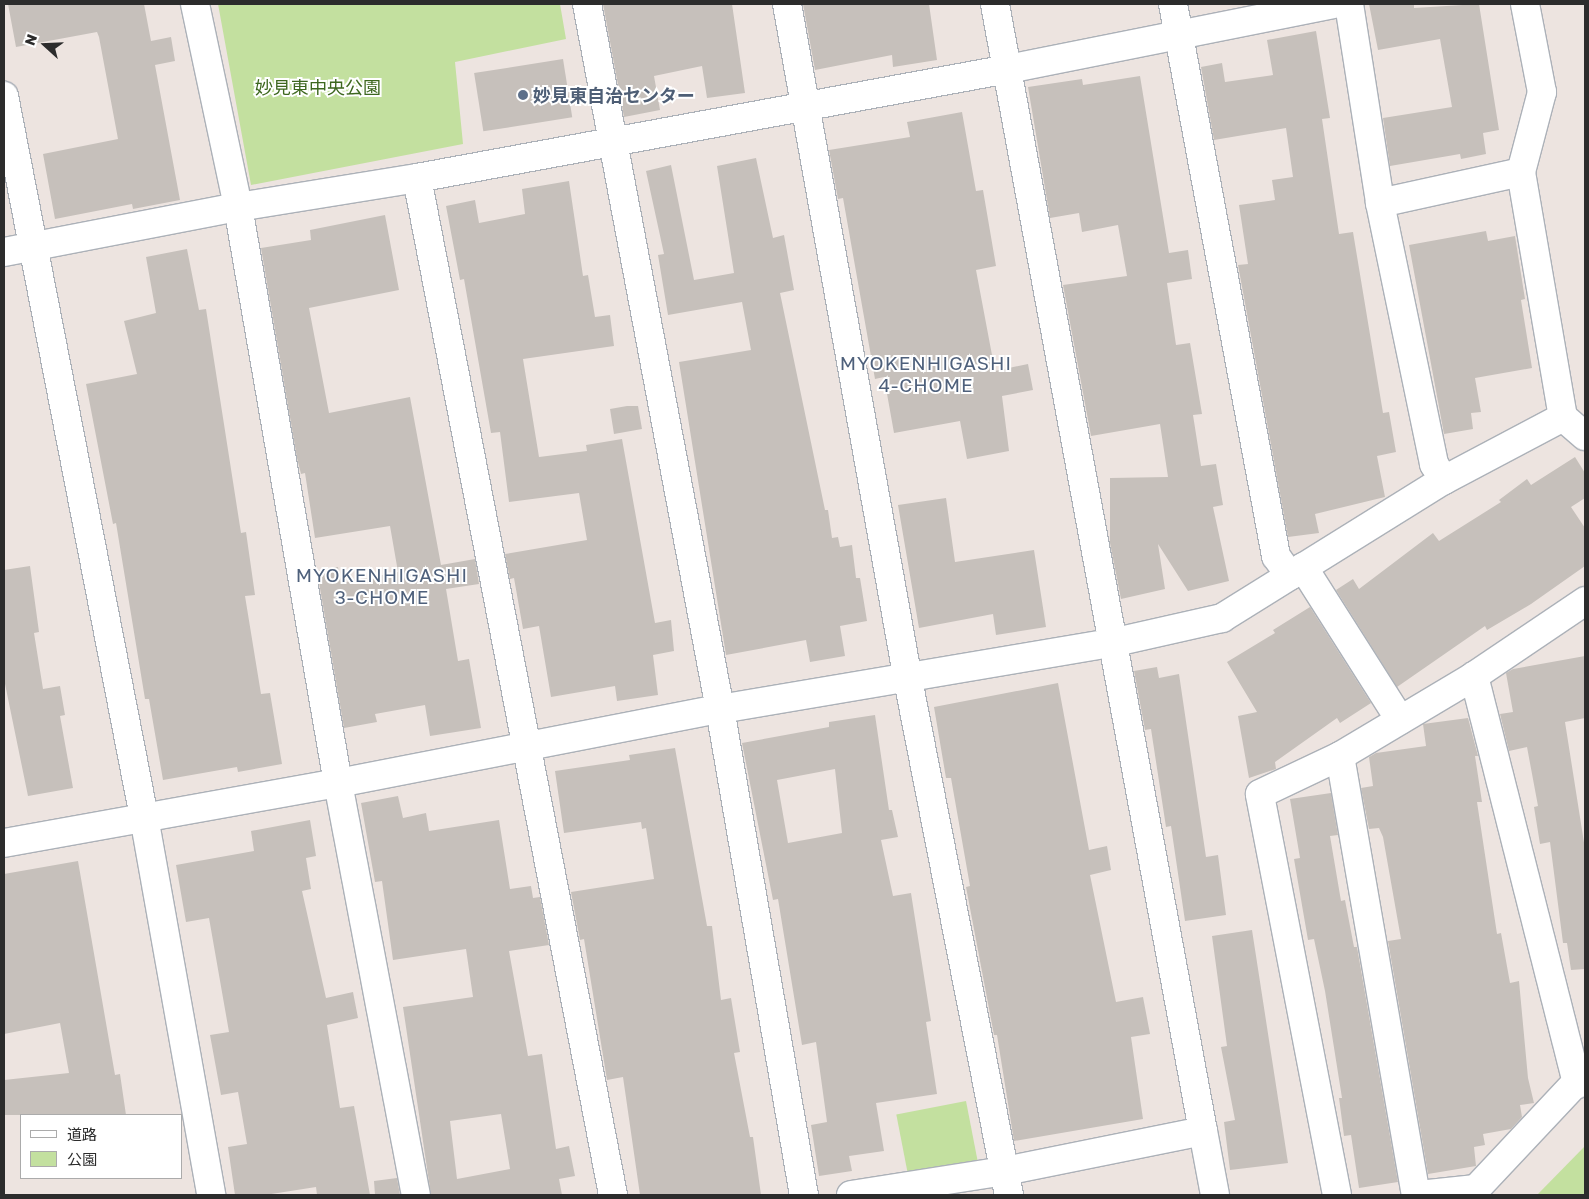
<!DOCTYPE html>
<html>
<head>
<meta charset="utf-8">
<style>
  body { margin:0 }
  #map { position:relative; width:1589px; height:1199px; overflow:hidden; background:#ede4e0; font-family:"Golos Text","Noto Sans JP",sans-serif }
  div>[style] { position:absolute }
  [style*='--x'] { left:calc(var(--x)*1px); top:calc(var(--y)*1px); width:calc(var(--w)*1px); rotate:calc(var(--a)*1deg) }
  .green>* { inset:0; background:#c3e09f; transform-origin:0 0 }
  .building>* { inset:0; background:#c6c0bb; transform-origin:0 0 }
  .roads { filter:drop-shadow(1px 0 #acb1b8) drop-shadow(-1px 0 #acb1b8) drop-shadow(0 1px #acb1b8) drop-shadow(0 -1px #acb1b8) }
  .minor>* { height:28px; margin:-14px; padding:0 14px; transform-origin:14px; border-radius:14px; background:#fff }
  .dots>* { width:14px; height:14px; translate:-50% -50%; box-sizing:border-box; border:2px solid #fff; border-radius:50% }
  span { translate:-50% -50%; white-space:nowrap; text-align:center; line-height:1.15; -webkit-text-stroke:4px #fff; paint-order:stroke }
  .park-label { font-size:18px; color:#3d671f }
  .service-label { font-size:18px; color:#4e5e75; font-weight:700 }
  .left { translate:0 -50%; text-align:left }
  .neighbourhood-label { font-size:19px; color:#4e607b; letter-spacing:1px }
  .frame { position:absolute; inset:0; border:5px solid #2c2c2c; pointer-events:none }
  .legend { position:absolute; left:20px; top:1114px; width:162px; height:65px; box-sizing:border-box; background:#fff; border:1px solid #ababab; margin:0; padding:6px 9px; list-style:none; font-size:15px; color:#2c2c2c }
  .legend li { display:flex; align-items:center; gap:10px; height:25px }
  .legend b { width:25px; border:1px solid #ababab }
  .north { position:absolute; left:20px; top:20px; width:50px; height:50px; -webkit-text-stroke:4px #fff; paint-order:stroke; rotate:290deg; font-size:14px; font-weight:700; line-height:20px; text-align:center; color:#2c2c2c }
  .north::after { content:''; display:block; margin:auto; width:18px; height:22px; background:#2c2c2c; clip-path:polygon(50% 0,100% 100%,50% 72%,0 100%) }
</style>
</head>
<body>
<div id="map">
  <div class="green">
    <i style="clip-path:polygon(218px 4px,560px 4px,566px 39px,455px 62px,463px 144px,251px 185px)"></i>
    <i style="left:966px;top:1101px;width:60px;height:71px;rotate:79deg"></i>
    <i style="clip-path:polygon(1585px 1146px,1585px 1195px,1537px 1195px)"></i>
  </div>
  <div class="building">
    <i style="clip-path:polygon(8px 4px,144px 4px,151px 41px,171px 37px,175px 61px,155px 65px,180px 200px,133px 209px,132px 204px,55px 219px,43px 154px,118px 139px,99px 37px,97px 32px,16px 47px)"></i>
    <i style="clip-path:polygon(603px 4px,732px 4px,745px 93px,707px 98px,702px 66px,654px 76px,660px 110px,624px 117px)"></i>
    <i style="clip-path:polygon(803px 4px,929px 4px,937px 60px,893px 67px,892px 55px,815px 70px)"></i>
    <i style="clip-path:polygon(1369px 4px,1414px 4px,1414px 8px,1479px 4px,1499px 130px,1483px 133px,1486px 154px,1461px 159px,1460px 154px,1390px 166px,1383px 118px,1452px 107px,1440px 39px,1378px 50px)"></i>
    <i style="clip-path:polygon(1316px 31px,1330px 118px,1322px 119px,1339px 234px,1353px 232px,1383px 413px,1389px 412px,1396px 452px,1377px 456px,1385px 497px,1315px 514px,1319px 533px,1288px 537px,1238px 265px,1248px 264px,1239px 205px,1275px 200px,1272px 180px,1293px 177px,1286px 128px,1214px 140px,1201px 67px,1222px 63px,1225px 82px,1273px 75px,1267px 40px)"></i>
    <i style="left:563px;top:59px;width:59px;height:90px;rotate:81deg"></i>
    <i style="clip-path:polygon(1140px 76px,1169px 253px,1188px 250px,1192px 279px,1167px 283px,1176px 345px,1190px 343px,1202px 414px,1193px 415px,1201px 466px,1216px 464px,1223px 505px,1213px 507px,1229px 581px,1188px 591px,1158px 544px,1165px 589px,1121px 599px,1110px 543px,1110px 478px,1168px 477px,1160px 424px,1091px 436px,1063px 285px,1127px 276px,1118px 225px,1082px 232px,1079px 213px,1050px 218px,1028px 87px,1082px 79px,1083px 85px)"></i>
    <i style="clip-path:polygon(962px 112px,976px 191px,983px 190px,996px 266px,976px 270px,995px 371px,1028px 364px,1033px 390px,1002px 396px,1009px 451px,967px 459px,960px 421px,894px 433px,884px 377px,875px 379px,843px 198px,838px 199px,829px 150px,910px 137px,907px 122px)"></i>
    <i style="clip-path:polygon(756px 158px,773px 238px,784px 235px,794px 290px,780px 293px,825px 510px,828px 510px,832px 538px,838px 537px,840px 547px,852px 545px,856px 578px,860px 578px,867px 621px,840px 626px,845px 656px,810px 662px,806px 640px,726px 655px,679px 362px,751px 350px,742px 302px,668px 315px,658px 255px,664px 254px,646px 171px,671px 165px,694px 280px,734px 273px,717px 166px)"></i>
    <i style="clip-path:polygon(569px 181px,583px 276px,588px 275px,595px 317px,610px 315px,614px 346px,523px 359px,539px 457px,587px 451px,586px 445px,622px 439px,655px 623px,671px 620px,674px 651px,653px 655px,658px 695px,617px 701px,615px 686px,551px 697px,539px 626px,523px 629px,514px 578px,510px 579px,505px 554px,587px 540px,579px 493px,509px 502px,500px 432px,491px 433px,464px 279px,460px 280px,446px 206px,475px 200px,479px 223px,525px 214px,522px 189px)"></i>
    <i style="clip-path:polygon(385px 215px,399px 290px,309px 308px,329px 413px,410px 397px,441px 565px,475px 559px,479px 584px,446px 589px,458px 661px,469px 659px,481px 728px,430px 736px,425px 705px,375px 714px,377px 722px,344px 728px,317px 571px,338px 567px,341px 583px,398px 572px,390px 526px,315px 538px,305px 473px,301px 474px,297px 458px,261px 248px,311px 240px,310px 230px)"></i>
    <i style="clip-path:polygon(1486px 231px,1488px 241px,1515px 236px,1525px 299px,1521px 300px,1532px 368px,1475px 378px,1481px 412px,1471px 413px,1473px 429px,1444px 434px,1409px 245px)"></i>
    <i style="clip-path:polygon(187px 249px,199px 310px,206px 309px,241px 533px,246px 532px,255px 595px,245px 596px,261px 694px,270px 693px,282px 764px,238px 772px,237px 767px,163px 780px,149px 699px,145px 699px,116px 523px,113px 524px,86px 384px,137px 374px,124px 321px,156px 313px,146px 257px)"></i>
    <i style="clip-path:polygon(627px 406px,638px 406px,642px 429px,614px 434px,610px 409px)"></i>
    <i style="clip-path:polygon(1575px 457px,1585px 473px,1585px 498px,1571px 507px,1585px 528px,1585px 566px,1531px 604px,1487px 630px,1485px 626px,1397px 687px,1336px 590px,1353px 579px,1359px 589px,1433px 533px,1439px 541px,1501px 502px,1499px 500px,1527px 479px,1531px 485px)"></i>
    <i style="clip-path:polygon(946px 498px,955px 562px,1034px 550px,1046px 627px,996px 635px,993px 614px,919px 628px,898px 505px)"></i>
    <i style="clip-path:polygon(30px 566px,39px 632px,34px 633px,43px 689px,60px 686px,65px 715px,60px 716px,73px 788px,28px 796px,4px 679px,4px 570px)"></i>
    <i style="clip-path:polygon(1310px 607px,1371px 703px,1340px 723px,1337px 718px,1275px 762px,1276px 769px,1249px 778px,1238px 716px,1257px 712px,1227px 662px,1275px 633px,1273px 630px)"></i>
    <i style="clip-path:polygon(1585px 656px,1585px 718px,1565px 722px,1585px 849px,1585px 969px,1571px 970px,1567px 943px,1563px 943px,1550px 842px,1540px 844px,1534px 807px,1538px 806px,1527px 747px,1509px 751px,1500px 714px,1513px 712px,1506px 673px,1513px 669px)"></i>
    <i style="clip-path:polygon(1157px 667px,1159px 678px,1179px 674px,1206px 857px,1218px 855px,1226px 915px,1185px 921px,1171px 826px,1166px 827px,1151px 729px,1145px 730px,1134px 671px)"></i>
    <i style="clip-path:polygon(1058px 683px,1089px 850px,1107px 846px,1111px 870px,1090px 875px,1116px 1002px,1143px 997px,1150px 1034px,1131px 1037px,1143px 1119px,1014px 1141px,997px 1035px,994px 1035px,966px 887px,970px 886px,951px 778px,946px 778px,934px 707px)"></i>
    <i style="clip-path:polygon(evenodd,875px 715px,889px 810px,892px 810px,898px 837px,881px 840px,893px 896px,911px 893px,931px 1021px,926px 1022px,937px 1094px,876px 1103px,884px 1151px,849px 1156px,852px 1171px,819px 1176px,811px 1125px,827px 1122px,816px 1042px,802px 1045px,778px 899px,773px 900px,742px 743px,829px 727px,829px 722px,875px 715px,835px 769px,842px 833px,788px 843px,777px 780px,835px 769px)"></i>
    <i style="clip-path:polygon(1468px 718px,1478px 756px,1475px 756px,1482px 802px,1477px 802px,1497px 934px,1501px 933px,1510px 983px,1519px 981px,1528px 1078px,1534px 1103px,1520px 1105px,1522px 1117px,1511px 1129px,1483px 1134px,1485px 1145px,1474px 1147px,1476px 1166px,1428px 1174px,1388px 941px,1401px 939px,1383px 837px,1379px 828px,1369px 829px,1361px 788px,1373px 786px,1369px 757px,1376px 753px,1426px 746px,1423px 724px)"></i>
    <i style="clip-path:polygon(675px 748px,707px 926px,712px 926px,721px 1000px,731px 998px,740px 1052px,734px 1053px,750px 1137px,753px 1137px,761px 1195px,640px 1195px,623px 1077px,607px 1080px,584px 939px,580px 940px,571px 892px,654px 879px,646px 828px,642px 829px,641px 822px,564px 833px,555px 771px,630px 760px,629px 755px)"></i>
    <i style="clip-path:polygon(1331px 793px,1338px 835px,1330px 836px,1341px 901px,1345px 900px,1354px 947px,1357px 947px,1398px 1182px,1359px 1188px,1351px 1135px,1344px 1136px,1339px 1098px,1342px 1098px,1325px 991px,1314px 939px,1308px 940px,1294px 859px,1300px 858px,1290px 799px)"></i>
    <i style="clip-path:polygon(evenodd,398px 796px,403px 818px,426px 813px,429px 831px,499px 820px,510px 889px,531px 886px,533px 898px,540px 897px,549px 945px,509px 951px,528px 1056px,542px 1054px,556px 1149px,569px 1146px,575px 1176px,559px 1179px,562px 1195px,431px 1195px,403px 1007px,473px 997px,466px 949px,393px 960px,382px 881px,375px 882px,361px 803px,398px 796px,501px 1114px,510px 1169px,457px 1179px,450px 1121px,501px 1114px)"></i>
    <i style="clip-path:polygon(310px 820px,316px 856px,306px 858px,311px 889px,302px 891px,326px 998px,353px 992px,358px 1018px,327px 1025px,340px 1108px,354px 1106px,370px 1195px,317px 1195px,316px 1187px,265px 1195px,235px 1195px,228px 1147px,247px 1144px,238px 1092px,221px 1095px,210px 1035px,229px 1032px,209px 918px,186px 922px,176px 865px,254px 851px,251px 831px)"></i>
    <i style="clip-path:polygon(78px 861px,115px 1075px,120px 1074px,126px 1115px,4px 1115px,4px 1080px,69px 1073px,60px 1023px,4px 1034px,4px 874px)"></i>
    <i style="clip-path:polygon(1252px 930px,1288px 1163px,1230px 1170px,1224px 1122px,1235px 1120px,1221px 1047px,1227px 1046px,1212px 936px)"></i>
    <i style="clip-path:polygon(397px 1178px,400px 1195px,375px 1195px,374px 1181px)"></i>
  </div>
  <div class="roads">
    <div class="minor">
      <i style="--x:195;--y:4;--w:208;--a:78"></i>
      <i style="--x:238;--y:207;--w:585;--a:80.15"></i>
      <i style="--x:338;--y:783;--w:419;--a:79.3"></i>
      <i style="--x:587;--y:4;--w:717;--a:79.32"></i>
      <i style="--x:720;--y:709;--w:493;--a:80.2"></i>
      <i style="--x:787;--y:4;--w:687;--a:79.85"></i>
      <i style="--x:908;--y:680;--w:525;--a:78.9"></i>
      <i style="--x:1173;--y:4;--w:562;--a:79.43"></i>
      <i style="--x:1276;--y:556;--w:24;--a:55"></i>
      <i style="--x:1349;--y:4;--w:201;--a:81.1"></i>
      <i style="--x:1380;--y:203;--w:144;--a:-12.4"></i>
      <i style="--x:1525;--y:4;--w:90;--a:79.1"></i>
      <i style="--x:1542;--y:92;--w:83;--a:104.7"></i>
      <i style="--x:1521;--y:172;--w:249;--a:80.3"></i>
      <i style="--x:1563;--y:417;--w:29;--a:41"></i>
      <i style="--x:4;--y:96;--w:734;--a:79.01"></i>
      <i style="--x:144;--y:817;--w:384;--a:79.9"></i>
      <i style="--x:417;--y:178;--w:1036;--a:79.09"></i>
      <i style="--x:1380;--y:203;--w:267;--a:78.3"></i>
      <i style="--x:1434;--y:464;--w:19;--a:58"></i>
      <i style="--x:1444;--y:480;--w:135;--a:-27.9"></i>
      <i style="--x:4;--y:252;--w:238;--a:-10.9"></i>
      <i style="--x:238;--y:207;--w:181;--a:-9.2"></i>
      <i style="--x:417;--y:178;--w:601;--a:-10.45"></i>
      <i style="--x:1008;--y:69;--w:331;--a:-11.3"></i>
      <i style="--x:1303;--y:567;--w:181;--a:57.6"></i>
      <i style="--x:1474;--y:676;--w:421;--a:75.8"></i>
      <i style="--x:1340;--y:756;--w:446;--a:80.2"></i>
      <i style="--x:4;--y:843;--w:339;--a:-10.2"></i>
      <i style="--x:338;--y:783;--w:389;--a:-11"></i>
      <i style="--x:720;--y:709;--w:397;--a:-9.6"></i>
      <i style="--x:1111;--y:643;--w:114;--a:-12.7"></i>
      <i style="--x:1222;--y:618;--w:261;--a:-31.9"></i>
      <i style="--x:1203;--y:1131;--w:65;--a:79.4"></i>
      <i style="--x:851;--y:1195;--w:156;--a:-8.9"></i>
      <i style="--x:1005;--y:1171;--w:202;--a:-11.4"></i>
      <i style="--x:1203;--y:1131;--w:1146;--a:-100.46"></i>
      <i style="--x:1337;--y:1195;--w:408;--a:-100.9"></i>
      <i style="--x:1260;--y:794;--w:89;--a:-25.4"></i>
      <i style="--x:1340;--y:756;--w:156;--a:-30.8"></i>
      <i style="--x:1474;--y:676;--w:134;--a:-34"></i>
      <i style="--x:1419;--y:1195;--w:57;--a:-6"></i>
      <i style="--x:1476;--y:1189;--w:159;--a:-46.8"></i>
    </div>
  </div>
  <div class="dots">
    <i style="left:523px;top:95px;background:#5c6f8a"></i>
  </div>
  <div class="park-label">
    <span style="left:318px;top:87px">妙見東中央公園</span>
  </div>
  <div class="service-label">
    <span class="left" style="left:533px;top:95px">妙見東自治センター</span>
  </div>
  <div class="neighbourhood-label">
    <span style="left:926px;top:374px">MYOKENHIGASHI<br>4-CHOME</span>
    <span style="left:382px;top:586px">MYOKENHIGASHI<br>3-CHOME</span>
  </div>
  <div class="frame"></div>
  <ul class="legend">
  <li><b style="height:6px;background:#fff"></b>道路</li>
  <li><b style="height:14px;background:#c3e09f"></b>公園</li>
  </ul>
  <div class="north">N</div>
</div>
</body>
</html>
